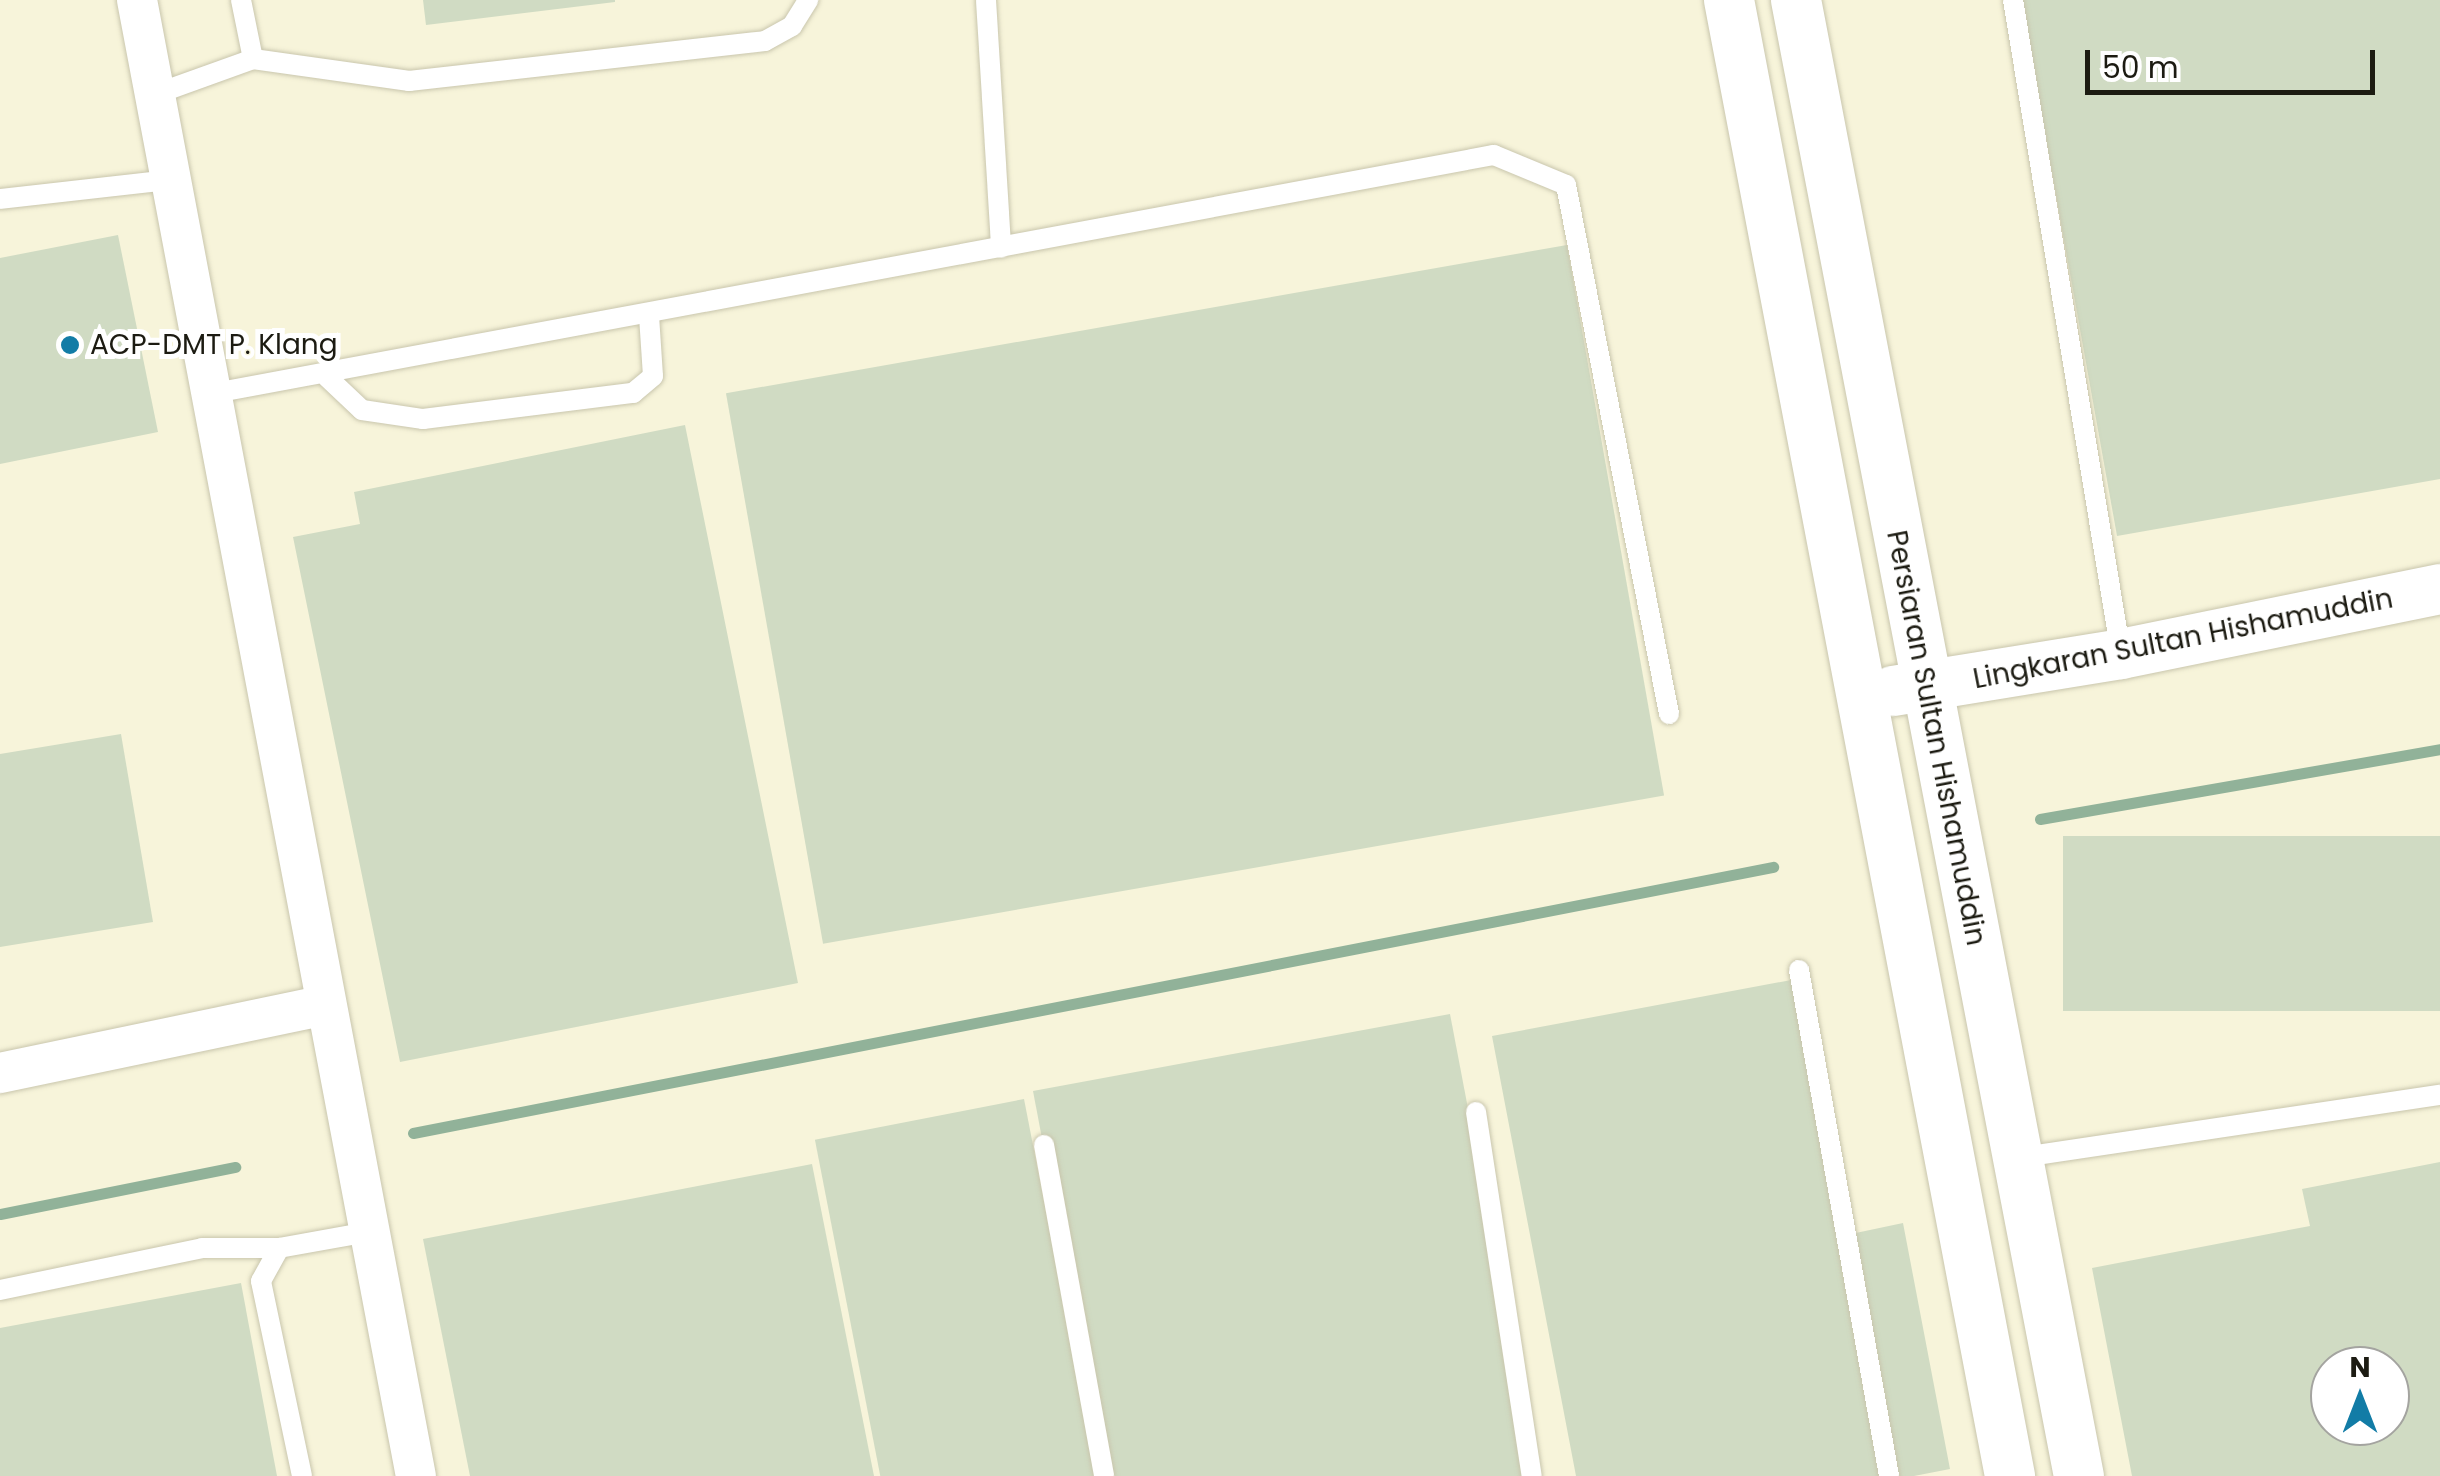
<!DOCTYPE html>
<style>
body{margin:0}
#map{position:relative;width:2440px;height:1476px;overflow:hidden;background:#f7f4da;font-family:Poppins,sans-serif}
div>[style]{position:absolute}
.stream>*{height:11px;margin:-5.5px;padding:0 5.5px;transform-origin:5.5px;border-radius:5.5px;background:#91b299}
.building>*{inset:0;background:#d0dbc3;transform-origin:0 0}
.roads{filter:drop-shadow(0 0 2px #c9c6ad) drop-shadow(0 0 2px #c9c6ad)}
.service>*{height:20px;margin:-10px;padding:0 10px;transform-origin:10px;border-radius:10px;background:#fff}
.minor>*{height:40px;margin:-20px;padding:0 20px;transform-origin:20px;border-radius:20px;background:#fff}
.tertiary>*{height:50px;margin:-25px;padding:0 25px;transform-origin:25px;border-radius:25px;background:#fff}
.dots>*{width:28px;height:28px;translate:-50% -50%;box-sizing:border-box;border:5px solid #fff;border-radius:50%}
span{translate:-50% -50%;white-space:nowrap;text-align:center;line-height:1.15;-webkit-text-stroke:10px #fff;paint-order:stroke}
.poi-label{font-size:28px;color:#1c1b12}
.left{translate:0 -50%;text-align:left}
.street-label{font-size:28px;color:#1c1b12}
.north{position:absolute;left:2310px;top:1346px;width:100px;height:100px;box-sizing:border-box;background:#fff;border:2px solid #a4a4a0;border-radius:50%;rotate:0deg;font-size:28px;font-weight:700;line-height:40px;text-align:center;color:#1c1b12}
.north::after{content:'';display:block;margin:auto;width:35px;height:45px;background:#127ca6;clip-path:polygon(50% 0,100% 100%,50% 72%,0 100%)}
.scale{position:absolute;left:2085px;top:50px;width:290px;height:45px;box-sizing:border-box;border:5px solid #1c1b12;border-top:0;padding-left:12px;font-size:30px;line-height:35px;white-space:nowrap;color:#1c1b12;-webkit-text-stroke:8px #fff;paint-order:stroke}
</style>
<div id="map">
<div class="stream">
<i style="left:2040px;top:819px;width:406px;rotate:-9.9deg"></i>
<i style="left:413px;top:1133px;width:1386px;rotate:-11.07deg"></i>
<i style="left:0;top:1214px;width:240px;rotate:-11.3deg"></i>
</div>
<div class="building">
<i style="clip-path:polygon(423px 0,615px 0,615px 2px,426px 25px)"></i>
<i style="clip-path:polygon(2021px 0,2440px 0,2440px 479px,2117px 536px)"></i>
<i style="clip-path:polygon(118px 235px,158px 432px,0 464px,0 258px)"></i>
<i style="left:1567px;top:245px;width:559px;height:854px;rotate:80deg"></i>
<i style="clip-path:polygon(685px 425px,798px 983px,400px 1062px,293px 537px,360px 524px,354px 492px)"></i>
<i style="clip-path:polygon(121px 734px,153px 922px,0 947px,0 754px)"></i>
<i style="left:2440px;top:836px;width:175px;height:377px;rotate:90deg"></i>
<i style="clip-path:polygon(1802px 978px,1851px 1234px,1903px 1223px,1950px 1469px,1914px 1476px,1576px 1476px,1492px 1036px)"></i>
<i style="clip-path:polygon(1450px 1014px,1538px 1476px,1106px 1476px,1033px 1091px)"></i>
<i style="left:1024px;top:1099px;width:384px;height:213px;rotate:79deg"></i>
<i style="clip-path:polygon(evenodd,2440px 1162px,2440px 1476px,2132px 1476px,2092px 1268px,2310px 1226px,2302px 1189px,2440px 1162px,2330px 1366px,2390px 1366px,2390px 1426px,2330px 1426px,2330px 1366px)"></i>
<i style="clip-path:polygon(812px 1164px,874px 1476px,470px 1476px,423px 1239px)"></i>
<i style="clip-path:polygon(241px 1283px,277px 1476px,0 1476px,0 1328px)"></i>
</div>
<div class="roads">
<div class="service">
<i style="left:241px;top:0;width:60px;rotate:78.5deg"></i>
<i style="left:986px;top:0;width:248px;rotate:86.5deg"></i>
<i style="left:2013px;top:0;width:663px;rotate:80.62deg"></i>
<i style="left:156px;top:94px;width:103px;rotate:-19.8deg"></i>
<i style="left:253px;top:59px;width:158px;rotate:8deg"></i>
<i style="left:409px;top:81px;width:358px;rotate:-6.4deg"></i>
<i style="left:765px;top:41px;width:31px;rotate:-29deg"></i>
<i style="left:792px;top:26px;width:31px;rotate:-58deg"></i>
<i style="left:0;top:199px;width:170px;rotate:-6.4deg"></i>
<i style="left:327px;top:377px;width:48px;rotate:43.3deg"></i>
<i style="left:362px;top:410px;width:62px;rotate:8.4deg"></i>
<i style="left:423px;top:419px;width:212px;rotate:-7.1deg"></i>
<i style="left:633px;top:393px;width:26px;rotate:-40deg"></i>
<i style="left:653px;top:376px;width:60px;rotate:-93.8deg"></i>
<i style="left:209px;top:394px;width:1307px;rotate:-10.54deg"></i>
<i style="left:1494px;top:155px;width:78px;rotate:22.6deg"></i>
<i style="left:1566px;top:185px;width:539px;rotate:78.98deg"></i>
<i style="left:1799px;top:970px;width:514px;rotate:79.91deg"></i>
<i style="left:1476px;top:1112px;width:368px;rotate:81.3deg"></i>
<i style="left:1044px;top:1145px;width:336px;rotate:79.7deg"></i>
<i style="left:2017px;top:1158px;width:428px;rotate:-8.5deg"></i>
<i style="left:0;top:1290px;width:206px;rotate:-11.7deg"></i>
<i style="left:202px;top:1248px;width:77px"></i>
<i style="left:302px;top:1476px;width:199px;rotate:-101.9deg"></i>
<i style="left:261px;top:1281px;width:38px;rotate:-61deg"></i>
<i style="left:279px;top:1248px;width:90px;rotate:-10.2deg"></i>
</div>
<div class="minor">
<i style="left:137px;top:0;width:1502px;rotate:79.3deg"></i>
<i style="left:0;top:1073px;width:333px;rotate:-11.8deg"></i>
</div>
<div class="tertiary">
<i style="left:1729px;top:0;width:1503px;rotate:79.22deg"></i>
<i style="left:1796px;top:0;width:1503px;rotate:79.15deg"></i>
<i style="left:1893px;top:691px;width:231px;rotate:-9.2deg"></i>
<i style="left:2121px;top:654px;width:326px;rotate:-11.5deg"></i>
</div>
</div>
<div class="dots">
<i style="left:70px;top:345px;background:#127ca6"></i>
</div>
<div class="poi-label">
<span class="left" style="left:90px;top:345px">ACP-DMT P. Klang</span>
</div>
<div class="street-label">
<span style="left:2183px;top:639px;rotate:-11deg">Lingkaran Sultan Hishamuddin</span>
<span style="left:1936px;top:738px;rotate:79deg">Persiaran Sultan Hishamuddin</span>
</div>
<div class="north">N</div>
<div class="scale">50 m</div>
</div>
